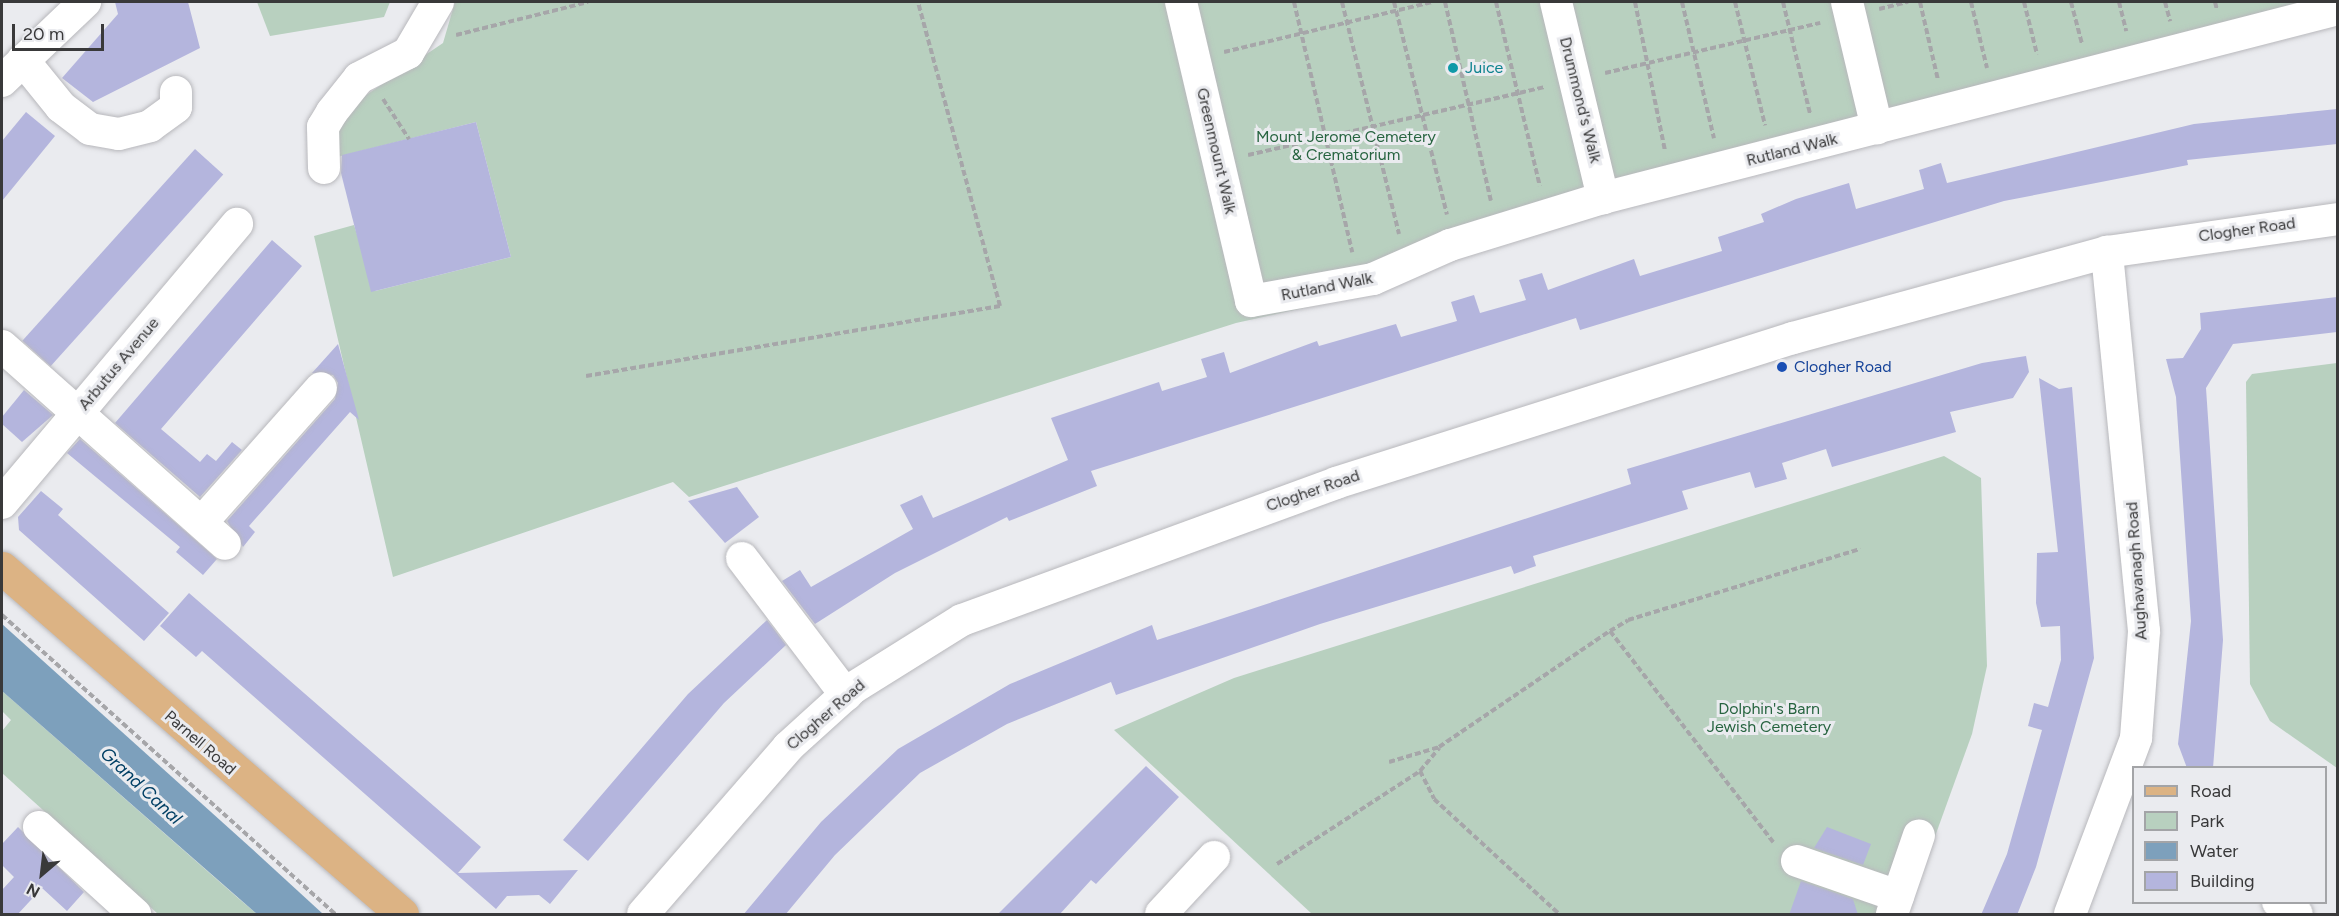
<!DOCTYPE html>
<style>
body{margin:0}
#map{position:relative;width:2339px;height:916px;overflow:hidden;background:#eaebef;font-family:Figtree,sans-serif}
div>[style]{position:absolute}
.green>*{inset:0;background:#b8d0bf}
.water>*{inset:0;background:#7da0bc}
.building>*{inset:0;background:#b4b5dd;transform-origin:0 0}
.path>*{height:4px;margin-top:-2px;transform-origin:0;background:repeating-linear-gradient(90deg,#a6a6a9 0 6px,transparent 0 9px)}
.roads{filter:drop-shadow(0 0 2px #b8b8bc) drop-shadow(0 0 2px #b8b8bc)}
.minor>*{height:32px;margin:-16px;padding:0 16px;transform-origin:16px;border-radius:16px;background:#fff}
.major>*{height:33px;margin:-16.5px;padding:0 16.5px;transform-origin:16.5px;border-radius:16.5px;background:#dcb384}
.dots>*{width:16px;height:16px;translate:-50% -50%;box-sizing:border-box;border:3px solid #eaebef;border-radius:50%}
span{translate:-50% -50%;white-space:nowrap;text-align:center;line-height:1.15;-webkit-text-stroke:6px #eaebef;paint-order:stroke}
.culture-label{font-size:16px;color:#0d838f}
.left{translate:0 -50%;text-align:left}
.street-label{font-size:16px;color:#39393a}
.park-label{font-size:16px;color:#276440}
.transit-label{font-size:16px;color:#164399}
.water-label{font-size:18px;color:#003f64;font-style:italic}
.frame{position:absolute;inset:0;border:3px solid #39393a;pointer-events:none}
.legend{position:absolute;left:2132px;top:766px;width:195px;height:138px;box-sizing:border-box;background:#eaebef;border:2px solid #a3a4a7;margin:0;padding:8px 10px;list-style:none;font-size:18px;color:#39393a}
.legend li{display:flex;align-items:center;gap:12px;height:30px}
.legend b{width:30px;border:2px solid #a3a4a7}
.north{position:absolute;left:12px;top:844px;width:60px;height:60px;-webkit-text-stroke:4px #eaebef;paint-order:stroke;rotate:208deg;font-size:16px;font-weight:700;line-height:24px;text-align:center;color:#39393a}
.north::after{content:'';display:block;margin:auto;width:21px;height:27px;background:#39393a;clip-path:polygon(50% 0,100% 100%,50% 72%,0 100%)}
.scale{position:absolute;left:12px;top:24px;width:92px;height:27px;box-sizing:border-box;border:3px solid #39393a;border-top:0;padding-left:8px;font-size:18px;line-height:21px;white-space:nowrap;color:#39393a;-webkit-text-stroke:4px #eaebef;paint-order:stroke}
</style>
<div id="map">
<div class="green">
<i style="clip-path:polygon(257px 2px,390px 2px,384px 17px,270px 36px)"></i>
<i style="clip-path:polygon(455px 2px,2337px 2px,1503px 238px,1371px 293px,1236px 323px,689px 497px,673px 482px,393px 577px,314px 236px,354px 225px,375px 291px,511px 257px,476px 122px,337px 157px,333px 141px,347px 108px,443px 43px)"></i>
<i style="clip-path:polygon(2337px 363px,2338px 363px,2337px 768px,2270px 721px,2250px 684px,2246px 382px,2252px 374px)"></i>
<i style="clip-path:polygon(1944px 456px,1981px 478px,1987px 666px,1972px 734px,1907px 914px,1312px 914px,1114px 730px,1234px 678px)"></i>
<i style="clip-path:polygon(2px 691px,238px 898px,257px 914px,158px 914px,2px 773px,2px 731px,11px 720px,2px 711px)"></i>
</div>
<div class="water">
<i style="clip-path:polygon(2px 624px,251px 848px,323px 914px,257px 914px,2px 691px)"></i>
</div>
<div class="building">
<i style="clip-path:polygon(115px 2px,188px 2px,200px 48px,93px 102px,62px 78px,118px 14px)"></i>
<i style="clip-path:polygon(2337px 109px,2337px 144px,2187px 160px,2188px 165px,2004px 201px,1580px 330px,1576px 318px,1091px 471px,1097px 486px,1009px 521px,1007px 517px,895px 573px,815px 624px,782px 581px,800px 570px,811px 587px,913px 529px,900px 505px,922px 495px,933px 518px,1068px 460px,1051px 418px,1159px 382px,1162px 391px,1207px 377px,1201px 359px,1224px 352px,1230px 373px,1317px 341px,1319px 346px,1396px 324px,1401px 337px,1457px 321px,1451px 302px,1474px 295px,1480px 313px,1526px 300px,1519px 280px,1542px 273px,1548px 290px,1634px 259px,1640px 276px,1722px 251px,1718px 237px,1764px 222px,1761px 214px,1796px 199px,1849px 183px,1856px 209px,1924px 189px,1919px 170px,1941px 163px,1947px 183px,2194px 124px)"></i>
<i style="clip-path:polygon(26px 112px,55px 136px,2px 201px,2px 141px)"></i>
<i style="clip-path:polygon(476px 122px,511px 257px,371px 292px,341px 173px,342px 155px)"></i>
<i style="left:195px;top:149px;width:38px;height:258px;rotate:42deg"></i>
<i style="clip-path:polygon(272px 240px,302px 266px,161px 429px,200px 462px,207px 454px,216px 461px,232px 442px,242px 450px,275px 413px,200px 497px,115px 423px)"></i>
<i style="clip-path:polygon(2337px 297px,2337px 332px,2233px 344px,2206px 388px,2223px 640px,2213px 768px,2187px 768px,2178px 744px,2191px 621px,2176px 397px,2166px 359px,2183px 358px,2201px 329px,2200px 313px)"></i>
<i style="clip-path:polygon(338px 344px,359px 420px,350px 412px,249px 526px,255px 532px,243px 547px,227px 521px,335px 399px,338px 383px,333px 375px,312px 373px)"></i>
<i style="clip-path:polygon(2026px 356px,2029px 372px,2013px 398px,1950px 412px,1956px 432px,1832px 467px,1826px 449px,1782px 463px,1787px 479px,1755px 488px,1750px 472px,1682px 491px,1688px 509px,1533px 556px,1536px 566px,1514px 574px,1511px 566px,1320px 624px,1116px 695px,1111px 682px,1007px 724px,920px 773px,835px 855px,785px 915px,743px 915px,821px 822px,898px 749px,1010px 684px,1152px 625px,1157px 640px,1631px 484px,1627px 469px,1982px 363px)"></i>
<i style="clip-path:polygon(2039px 378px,2059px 389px,2072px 387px,2094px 658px,2036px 867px,2017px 915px,1981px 915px,2007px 854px,2042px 730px,2028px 726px,2034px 703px,2048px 707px,2061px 660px,2060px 626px,2041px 627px,2036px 603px,2037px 553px,2058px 552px)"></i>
<i style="clip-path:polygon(24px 390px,53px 415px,22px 442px,2px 424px,2px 417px)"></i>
<i style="clip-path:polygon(80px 439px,217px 559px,203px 575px,176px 552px,180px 547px,67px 453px)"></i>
<i style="clip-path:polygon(737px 487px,759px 517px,725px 543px,688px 501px)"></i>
<i style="clip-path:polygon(41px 491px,63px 509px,58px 515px,169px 613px,144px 641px,19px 530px,18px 517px)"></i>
<i style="clip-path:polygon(189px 593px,481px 847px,458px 873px,578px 870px,550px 904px,539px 895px,507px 896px,496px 909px,202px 651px,196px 657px,160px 626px)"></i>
<i style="clip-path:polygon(767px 620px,786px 645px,724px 703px,588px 861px,563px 840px,688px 694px)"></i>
<i style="clip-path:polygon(1146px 766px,1179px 797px,1096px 884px,1091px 880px,1059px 915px,997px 915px)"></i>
<i style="clip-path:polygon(18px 827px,84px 892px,67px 911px,42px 888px,17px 915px,2px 915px,2px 890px,14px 877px,2px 865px,2px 844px)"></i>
<i style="clip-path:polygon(1827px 827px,1871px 844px,1863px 865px,1814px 848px)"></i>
<i style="clip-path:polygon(1801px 881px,1853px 899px,1858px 915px,1789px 915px)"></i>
</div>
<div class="path">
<i style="left:1294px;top:2px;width:257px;rotate:76.9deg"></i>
<i style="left:1342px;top:2px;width:239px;rotate:76.2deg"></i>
<i style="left:1394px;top:2px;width:219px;rotate:76deg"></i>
<i style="left:1445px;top:2px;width:204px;rotate:77deg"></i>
<i style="left:1496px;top:2px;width:189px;rotate:76.6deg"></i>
<i style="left:1635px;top:2px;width:152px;rotate:78.6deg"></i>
<i style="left:1682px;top:2px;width:140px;rotate:76.8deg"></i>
<i style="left:1735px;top:2px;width:127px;rotate:76.3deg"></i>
<i style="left:1783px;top:2px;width:115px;rotate:76.4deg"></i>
<i style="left:1920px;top:2px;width:80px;rotate:77deg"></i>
<i style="left:1971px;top:2px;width:68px;rotate:76.4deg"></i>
<i style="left:2024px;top:2px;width:54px;rotate:76deg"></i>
<i style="left:2071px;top:2px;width:43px;rotate:75.3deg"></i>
<i style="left:2119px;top:2px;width:30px;rotate:76deg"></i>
<i style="left:2165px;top:2px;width:20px;rotate:75deg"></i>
<i style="left:2215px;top:2px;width:8px;rotate:76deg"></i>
<i style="left:1879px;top:9px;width:30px;rotate:-14deg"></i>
<i style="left:456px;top:35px;width:136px;rotate:-14deg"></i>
<i style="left:1224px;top:52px;width:215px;rotate:-13.5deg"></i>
<i style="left:1605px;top:73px;width:221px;rotate:-13.1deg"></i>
<i style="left:383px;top:99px;width:48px;rotate:57deg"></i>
<i style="left:1248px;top:155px;width:305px;rotate:-12.9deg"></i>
<i style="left:586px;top:376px;width:420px;rotate:-9.6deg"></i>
<i style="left:1000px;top:306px;width:315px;rotate:-105.1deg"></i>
<i style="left:2px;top:615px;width:448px;rotate:41.9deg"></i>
<i style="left:1610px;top:631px;width:21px;rotate:-31deg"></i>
<i style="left:1628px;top:620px;width:243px;rotate:-17deg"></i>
<i style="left:1389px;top:762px;width:52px;rotate:-16.7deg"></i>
<i style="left:1439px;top:747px;width:207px;rotate:-34.2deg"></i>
<i style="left:1610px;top:631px;width:267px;rotate:52.3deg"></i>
<i style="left:1420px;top:771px;width:31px;rotate:63deg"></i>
<i style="left:1434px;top:799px;width:170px;rotate:42.6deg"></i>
<i style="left:1277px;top:864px;width:171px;rotate:-33deg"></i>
<i style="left:1420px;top:771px;width:30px;rotate:-50deg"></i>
</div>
<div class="roads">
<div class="minor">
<i style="left:1181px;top:2px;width:307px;rotate:76.8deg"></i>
<i style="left:1251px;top:301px;width:124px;rotate:-10.2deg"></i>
<i style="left:1373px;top:279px;width:84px;rotate:-23.8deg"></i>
<i style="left:1450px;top:245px;width:160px;rotate:-17.1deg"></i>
<i style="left:1603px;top:198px;width:759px;rotate:-14.42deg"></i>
<i style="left:1556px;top:2px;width:202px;rotate:76.5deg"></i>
<i style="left:1847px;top:2px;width:130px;rotate:76.6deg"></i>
<i style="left:23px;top:60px;width:60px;rotate:51deg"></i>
<i style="left:61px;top:107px;width:36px;rotate:37deg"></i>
<i style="left:90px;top:129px;width:29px;rotate:10deg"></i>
<i style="left:119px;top:134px;width:32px;rotate:-14deg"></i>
<i style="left:150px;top:126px;width:32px;rotate:-36deg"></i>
<i style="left:176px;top:107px;width:15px;rotate:-90deg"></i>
<i style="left:2px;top:81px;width:115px;rotate:-43.6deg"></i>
<i style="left:324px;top:168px;width:41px;rotate:-91.4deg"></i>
<i style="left:323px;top:127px;width:17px;rotate:-59deg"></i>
<i style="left:332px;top:112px;width:43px;rotate:-51.5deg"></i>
<i style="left:359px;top:78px;width:55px;rotate:-27deg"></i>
<i style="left:408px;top:53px;width:59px;rotate:-59.5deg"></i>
<i style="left:2px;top:346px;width:298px;rotate:41.6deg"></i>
<i style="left:2px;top:503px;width:365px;rotate:-49.9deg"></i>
<i style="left:202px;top:522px;width:179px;rotate:-48.4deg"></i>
<i style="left:742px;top:558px;width:172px;rotate:52.8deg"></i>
<i style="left:39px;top:827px;width:130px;rotate:42.2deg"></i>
<i style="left:1797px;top:861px;width:107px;rotate:19.1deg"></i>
<i style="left:2278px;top:902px;width:22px;rotate:32deg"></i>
<i style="left:643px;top:914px;width:221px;rotate:-49deg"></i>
<i style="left:788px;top:747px;width:88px;rotate:-42.2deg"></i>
<i style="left:853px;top:688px;width:128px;rotate:-32deg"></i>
<i style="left:962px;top:620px;width:398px;rotate:-20.1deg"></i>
<i style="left:1336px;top:483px;width:479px;rotate:-17.6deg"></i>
<i style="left:1793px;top:338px;width:326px;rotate:-15.3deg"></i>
<i style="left:2107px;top:252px;width:233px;rotate:-8.1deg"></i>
<i style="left:1161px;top:914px;width:78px;rotate:-47.1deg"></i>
<i style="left:1892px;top:914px;width:83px;rotate:-71.1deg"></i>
<i style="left:2070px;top:914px;width:188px;rotate:-69.4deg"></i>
<i style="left:2136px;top:738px;width:107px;rotate:-85.7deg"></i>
<i style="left:2144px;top:631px;width:381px;rotate:-95.6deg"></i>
</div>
<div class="major">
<i style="left:2px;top:568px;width:529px;rotate:40.86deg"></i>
</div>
</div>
<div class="dots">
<i style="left:1453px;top:68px;background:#0f9aa8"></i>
<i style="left:1782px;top:367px;background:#1a4fb4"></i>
</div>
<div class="culture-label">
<span class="left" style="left:1465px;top:68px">Juice</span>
</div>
<div class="street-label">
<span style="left:1580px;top:100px;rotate:76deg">Drummond's Walk</span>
<span style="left:1792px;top:150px;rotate:-14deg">Rutland Walk</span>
<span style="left:1216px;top:151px;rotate:77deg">Greenmount Walk</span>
<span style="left:2247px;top:230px;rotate:-8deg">Clogher Road</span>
<span style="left:1327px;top:287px;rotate:-11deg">Rutland Walk</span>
<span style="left:119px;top:364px;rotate:-50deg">Arbutus Avenue</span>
<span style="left:1313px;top:491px;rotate:-19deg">Clogher Road</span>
<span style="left:2137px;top:571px;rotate:-94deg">Aughavanagh Road</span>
<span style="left:826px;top:715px;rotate:-41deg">Clogher Road</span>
<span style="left:200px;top:743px;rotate:41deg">Parnell Road</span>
</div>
<div class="park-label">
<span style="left:1346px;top:146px">Mount Jerome Cemetery<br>&amp; Crematorium</span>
<span style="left:1769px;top:718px">Dolphin's Barn<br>Jewish Cemetery</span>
</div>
<div class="transit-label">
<span class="left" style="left:1794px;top:367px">Clogher Road</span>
</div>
<div class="water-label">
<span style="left:141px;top:786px;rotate:43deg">Grand Canal</span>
</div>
<div class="frame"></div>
<ul class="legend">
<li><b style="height:8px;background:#dcb384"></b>Road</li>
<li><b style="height:16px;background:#b8d0bf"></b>Park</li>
<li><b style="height:16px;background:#7da0bc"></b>Water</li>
<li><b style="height:16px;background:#b4b5dd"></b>Building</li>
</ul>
<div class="north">N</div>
<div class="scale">20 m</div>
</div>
